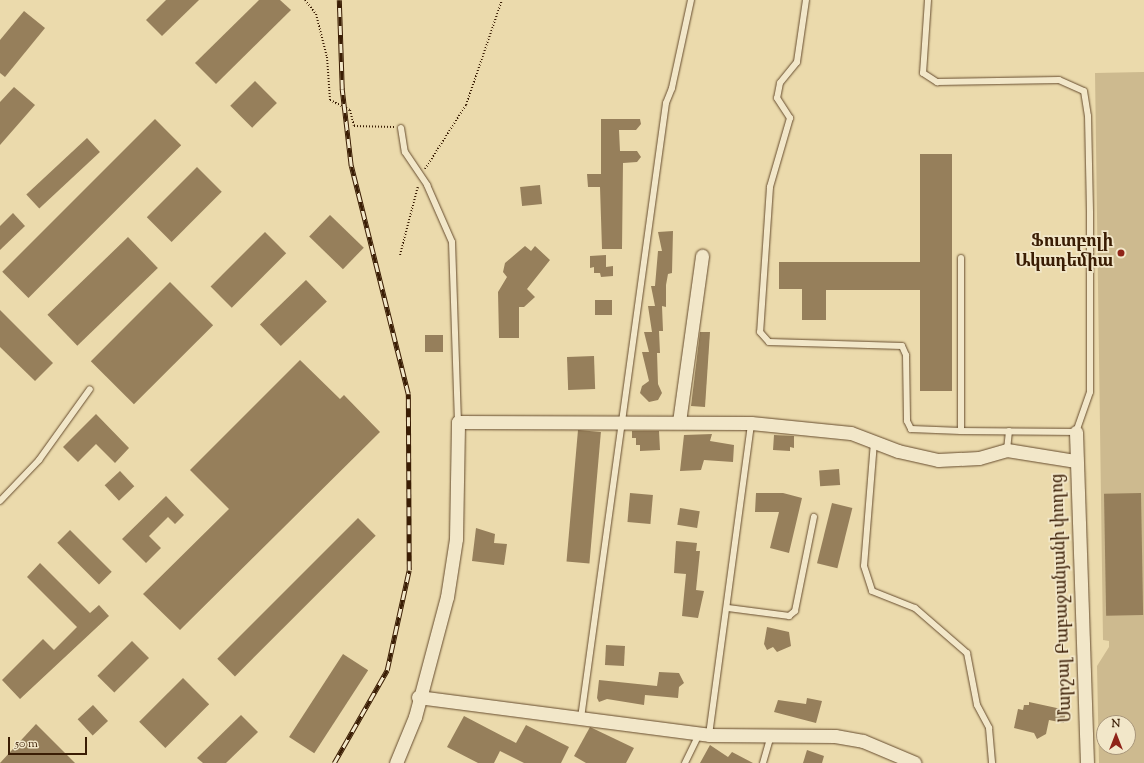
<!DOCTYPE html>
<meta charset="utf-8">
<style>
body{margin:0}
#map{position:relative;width:1144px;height:763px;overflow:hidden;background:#ebdaac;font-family:"Sorts Mill Goudy","Noto Serif Armenian",serif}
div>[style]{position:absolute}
.green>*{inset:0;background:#cdba8f}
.building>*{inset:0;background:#967f5b;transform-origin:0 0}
.path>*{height:2px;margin-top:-1px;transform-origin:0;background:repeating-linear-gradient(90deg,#3a1d04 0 1px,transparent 0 3px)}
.roads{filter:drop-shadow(0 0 1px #664c2e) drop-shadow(0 0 1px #664c2e)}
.lane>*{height:6px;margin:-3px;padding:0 3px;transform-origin:3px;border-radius:3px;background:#f2e7c9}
.street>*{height:13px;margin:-6.5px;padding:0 6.5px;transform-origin:6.5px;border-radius:6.5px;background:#f2e7c9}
.rail>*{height:4.5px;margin-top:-2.25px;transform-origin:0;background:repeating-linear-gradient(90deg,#f2e7c9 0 9px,#3a1d04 0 18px);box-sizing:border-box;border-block:1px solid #3a1d04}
.dots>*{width:11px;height:11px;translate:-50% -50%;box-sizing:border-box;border:2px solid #f2e7c9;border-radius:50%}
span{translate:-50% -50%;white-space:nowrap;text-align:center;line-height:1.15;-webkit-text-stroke:3.5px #f2e7c9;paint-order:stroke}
.poi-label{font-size:17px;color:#3a1d04;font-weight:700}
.right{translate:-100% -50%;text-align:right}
.street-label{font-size:17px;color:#3a1d04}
.north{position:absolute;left:1096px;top:715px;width:40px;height:40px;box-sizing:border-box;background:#f2e7c9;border:1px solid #a8967a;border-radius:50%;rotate:0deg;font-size:11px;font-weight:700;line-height:16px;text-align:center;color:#3a1d04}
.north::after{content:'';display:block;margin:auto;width:14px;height:18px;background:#8f2418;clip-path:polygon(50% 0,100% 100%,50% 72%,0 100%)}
.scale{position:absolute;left:8px;top:737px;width:79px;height:18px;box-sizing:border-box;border:2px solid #3a1d04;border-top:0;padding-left:5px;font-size:12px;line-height:14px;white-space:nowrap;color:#3a1d04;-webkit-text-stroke:3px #f2e7c9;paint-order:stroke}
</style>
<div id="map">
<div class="green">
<i style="clip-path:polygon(evenodd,1144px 72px,1144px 763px,1099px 763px,1097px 666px,1109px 647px,1109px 641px,1103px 640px,1095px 73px,1144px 72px,1104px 723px,1128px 723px,1128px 747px,1104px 747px,1104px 723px)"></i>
</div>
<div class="building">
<i style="clip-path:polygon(166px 0,199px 0,162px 36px,146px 20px)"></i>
<i style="clip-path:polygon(259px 0,280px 0,291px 10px,216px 84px,195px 63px)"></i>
<i style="clip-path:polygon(24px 11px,45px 28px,5px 77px,0 73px,0 40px)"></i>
<i style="left:255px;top:81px;width:31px;height:35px;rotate:45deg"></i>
<i style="clip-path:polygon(14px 87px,35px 105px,0 145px,0 102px)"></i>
<i style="left:155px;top:119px;width:37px;height:216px;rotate:45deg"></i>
<i style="clip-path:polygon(601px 119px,640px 119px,641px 124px,636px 130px,619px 130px,620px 151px,637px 151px,641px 157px,637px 162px,623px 163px,622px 249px,602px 249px,600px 187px,588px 187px,587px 174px,601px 174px)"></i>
<i style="left:87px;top:138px;width:19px;height:83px;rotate:47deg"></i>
<i style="clip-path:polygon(920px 154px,952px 154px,952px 391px,920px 391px,920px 290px,826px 290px,826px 320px,802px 320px,802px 289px,779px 289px,779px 262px,920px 262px)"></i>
<i style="left:197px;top:167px;width:35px;height:71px;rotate:45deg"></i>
<i style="left:540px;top:185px;width:19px;height:20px;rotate:84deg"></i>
<i style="clip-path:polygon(13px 213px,25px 226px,0 250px,0 226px)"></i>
<i style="left:330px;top:215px;width:47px;height:30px;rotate:44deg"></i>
<i style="clip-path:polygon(673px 231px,672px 273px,668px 274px,666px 285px,666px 307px,662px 306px,663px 331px,659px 331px,660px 353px,657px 353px,658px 384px,662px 393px,658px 400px,649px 402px,640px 393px,642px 386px,649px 381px,642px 352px,649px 352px,644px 332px,652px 332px,648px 306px,655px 306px,651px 286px,655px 286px,658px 251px,662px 251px,658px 232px)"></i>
<i style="left:265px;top:232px;width:30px;height:77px;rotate:45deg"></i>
<i style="left:128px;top:237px;width:43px;height:112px;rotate:46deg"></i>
<i style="clip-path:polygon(525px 246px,531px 251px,535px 246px,550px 260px,527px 289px,535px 297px,524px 307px,519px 307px,519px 338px,499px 338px,498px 292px,507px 277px,503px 272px,505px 263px)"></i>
<i style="clip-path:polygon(606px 255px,606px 267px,613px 266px,613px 276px,601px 277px,600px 273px,594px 273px,594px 267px,590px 268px,590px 256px)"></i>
<i style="left:306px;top:280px;width:30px;height:64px;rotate:46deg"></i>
<i style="left:170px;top:282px;width:61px;height:112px;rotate:45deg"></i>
<i style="left:595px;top:300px;width:17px;height:15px"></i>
<i style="clip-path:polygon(0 310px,53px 363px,35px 381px,0 347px)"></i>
<i style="clip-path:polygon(700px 332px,710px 332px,705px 407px,691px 406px)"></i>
<i style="left:443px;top:335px;width:17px;height:18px;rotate:90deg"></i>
<i style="left:594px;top:356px;width:33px;height:27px;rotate:88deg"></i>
<i style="clip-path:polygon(300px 360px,340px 399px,344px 395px,380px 432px,180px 630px,143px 594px,229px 509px,190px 470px)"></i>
<i style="clip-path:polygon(96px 414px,129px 448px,115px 463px,96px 444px,78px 462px,63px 447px)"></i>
<i style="left:578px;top:430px;width:23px;height:132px;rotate:5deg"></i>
<i style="clip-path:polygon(632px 431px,659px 431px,660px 450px,640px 451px,640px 445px,636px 445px,636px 438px,632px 438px)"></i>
<i style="clip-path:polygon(712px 434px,710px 441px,734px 445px,733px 462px,704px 460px,701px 470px,680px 471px,684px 435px)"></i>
<i style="clip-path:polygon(774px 435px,794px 436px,794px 448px,790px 447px,790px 451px,773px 450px)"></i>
<i style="left:839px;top:469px;width:16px;height:20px;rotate:86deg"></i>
<i style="left:120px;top:471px;width:21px;height:21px;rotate:47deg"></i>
<i style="left:630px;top:493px;width:23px;height:29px;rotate:5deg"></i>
<i style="clip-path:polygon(756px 493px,783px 493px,802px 498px,789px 553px,770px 548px,779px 512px,755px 512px)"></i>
<i style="left:1141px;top:493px;width:122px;height:37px;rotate:89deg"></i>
<i style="clip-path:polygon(166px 496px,184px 515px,175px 524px,168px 517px,149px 536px,161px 548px,146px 563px,122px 539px)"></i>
<i style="left:832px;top:503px;width:21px;height:62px;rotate:14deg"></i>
<i style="left:680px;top:508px;width:20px;height:17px;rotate:9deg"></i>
<i style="left:358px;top:518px;width:25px;height:199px;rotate:45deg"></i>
<i style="clip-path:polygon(476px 528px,495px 534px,494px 543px,507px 544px,504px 565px,472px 561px)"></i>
<i style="left:70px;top:530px;width:59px;height:18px;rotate:45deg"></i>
<i style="clip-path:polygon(676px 541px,697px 543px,696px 551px,700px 551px,696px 590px,704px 591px,698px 618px,682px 616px,686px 574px,674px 573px)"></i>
<i style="clip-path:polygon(40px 563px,90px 613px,99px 605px,109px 616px,20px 699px,2px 680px,43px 639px,54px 650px,77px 627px,27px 577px)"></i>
<i style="clip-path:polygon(767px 627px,789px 632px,791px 646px,777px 652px,773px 647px,767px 650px,764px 644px)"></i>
<i style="left:132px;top:641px;width:24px;height:49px;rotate:45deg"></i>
<i style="left:606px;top:645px;width:19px;height:20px;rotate:3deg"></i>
<i style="left:343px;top:654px;width:30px;height:99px;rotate:33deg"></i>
<i style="clip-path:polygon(659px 672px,679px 673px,684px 683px,679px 687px,678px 698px,645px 695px,644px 705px,607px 699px,599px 702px,597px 698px,599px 680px,657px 686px)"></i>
<i style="left:183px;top:678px;width:37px;height:62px;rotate:45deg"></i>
<i style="clip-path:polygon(807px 698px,822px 701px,816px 723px,774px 712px,778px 700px,806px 704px)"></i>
<i style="clip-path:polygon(1029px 702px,1066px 710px,1064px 723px,1049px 720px,1046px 734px,1037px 739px,1034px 733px,1014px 728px,1018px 709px,1023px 710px,1024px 705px,1029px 705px)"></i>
<i style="left:93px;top:705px;width:22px;height:21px;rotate:47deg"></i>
<i style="clip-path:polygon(241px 715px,258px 732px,226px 763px,203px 763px,197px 758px)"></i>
<i style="clip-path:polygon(464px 716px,516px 743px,526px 725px,569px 747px,561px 763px,524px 763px,500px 751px,494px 763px,478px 763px,447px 747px)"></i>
<i style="clip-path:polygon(36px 724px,75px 763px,0 763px)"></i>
<i style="clip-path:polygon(590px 727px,634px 748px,626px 763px,586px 763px,574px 756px)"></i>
<i style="clip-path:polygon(710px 745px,728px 757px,732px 752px,753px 763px,700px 763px)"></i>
<i style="clip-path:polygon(807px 750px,824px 756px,822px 763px,803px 763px)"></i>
</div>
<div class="path">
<i style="left:305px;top:0;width:18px;rotate:52deg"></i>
<i style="left:316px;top:14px;width:44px;rotate:75.7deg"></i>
<i style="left:327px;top:57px;width:43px;rotate:86deg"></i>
<i style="left:330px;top:100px;width:22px;rotate:27deg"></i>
<i style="left:350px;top:110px;width:16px;rotate:76deg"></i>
<i style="left:354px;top:126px;width:40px;rotate:1.4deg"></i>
<i style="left:425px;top:169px;width:76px;rotate:-57.4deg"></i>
<i style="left:466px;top:105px;width:111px;rotate:-71.1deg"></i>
<i style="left:400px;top:255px;width:71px;rotate:-75.4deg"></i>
</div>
<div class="roads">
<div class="lane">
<i style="left:806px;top:0;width:63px;rotate:98.3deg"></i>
<i style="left:797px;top:62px;width:27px;rotate:129deg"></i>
<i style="left:780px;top:83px;width:15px;rotate:101deg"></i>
<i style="left:777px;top:98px;width:24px;rotate:57deg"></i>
<i style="left:790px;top:118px;width:72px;rotate:106.2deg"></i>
<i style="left:770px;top:187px;width:145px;rotate:93.9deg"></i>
<i style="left:760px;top:332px;width:13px;rotate:48deg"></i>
<i style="left:769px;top:342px;width:133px;rotate:1.7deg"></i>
<i style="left:902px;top:346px;width:10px;rotate:66deg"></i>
<i style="left:906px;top:355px;width:66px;rotate:89.1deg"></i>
<i style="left:907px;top:421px;width:9px;rotate:63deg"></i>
<i style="left:911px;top:429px;width:50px;rotate:2.3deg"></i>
<i style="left:928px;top:0;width:73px;rotate:93.9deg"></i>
<i style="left:923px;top:73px;width:17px;rotate:33deg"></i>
<i style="left:937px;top:82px;width:122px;rotate:-0.9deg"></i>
<i style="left:1059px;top:80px;width:27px;rotate:24deg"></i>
<i style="left:1084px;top:91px;width:25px;rotate:81deg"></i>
<i style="left:1088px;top:116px;width:97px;rotate:88.8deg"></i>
<i style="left:1090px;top:213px;width:179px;rotate:90deg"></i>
<i style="left:1090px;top:392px;width:42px;rotate:109.3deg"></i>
<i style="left:1076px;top:432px;width:115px;rotate:-179.5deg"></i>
<i style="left:961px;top:431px;width:173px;rotate:-90deg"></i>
<i style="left:401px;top:128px;width:24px;rotate:81deg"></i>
<i style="left:405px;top:152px;width:40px;rotate:56deg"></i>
<i style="left:427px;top:185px;width:62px;rotate:66.3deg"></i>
<i style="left:452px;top:242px;width:180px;rotate:88.1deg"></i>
<i style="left:874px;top:442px;width:124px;rotate:94.6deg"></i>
<i style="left:864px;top:566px;width:26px;rotate:72deg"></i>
<i style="left:872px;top:591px;width:46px;rotate:21.6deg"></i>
<i style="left:915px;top:608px;width:69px;rotate:40.9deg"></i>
<i style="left:967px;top:653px;width:53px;rotate:79.1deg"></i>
<i style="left:977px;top:705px;width:26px;rotate:62deg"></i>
<i style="left:989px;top:728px;width:35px;rotate:85deg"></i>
<i style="left:1007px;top:450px;width:19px;rotate:-84deg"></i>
<i style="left:0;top:501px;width:57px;rotate:-46.4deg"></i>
<i style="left:39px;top:460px;width:87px;rotate:-54.3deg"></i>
<i style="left:728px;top:608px;width:62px;rotate:7.5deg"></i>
<i style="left:789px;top:616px;width:8px;rotate:-40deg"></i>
<i style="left:795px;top:611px;width:96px;rotate:-78.6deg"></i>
<i style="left:581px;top:718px;width:621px;rotate:-82.13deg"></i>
<i style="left:666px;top:103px;width:16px;rotate:-68deg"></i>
<i style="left:672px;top:88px;width:90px;rotate:-77.8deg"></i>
<i style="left:709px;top:735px;width:315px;rotate:-82.3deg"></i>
<i style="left:685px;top:763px;width:32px;rotate:-64deg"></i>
<i style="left:763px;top:763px;width:29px;rotate:-74deg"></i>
</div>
<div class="street">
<i style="left:679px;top:422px;width:168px;rotate:-82.1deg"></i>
<i style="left:1076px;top:432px;width:331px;rotate:88.1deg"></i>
<i style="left:418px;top:697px;width:293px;rotate:7.4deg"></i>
<i style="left:709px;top:735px;width:126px;rotate:0.5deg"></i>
<i style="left:835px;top:736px;width:28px;rotate:10deg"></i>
<i style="left:863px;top:741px;width:56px;rotate:22.9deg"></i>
<i style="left:396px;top:763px;width:50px;rotate:-67.6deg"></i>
<i style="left:415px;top:717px;width:124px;rotate:-75.1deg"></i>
<i style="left:447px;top:597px;width:59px;rotate:-81.2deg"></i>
<i style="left:456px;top:539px;width:117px;rotate:-89deg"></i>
<i style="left:458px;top:422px;width:293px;rotate:0.2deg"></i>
<i style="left:751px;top:423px;width:100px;rotate:5.7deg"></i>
<i style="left:851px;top:433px;width:50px;rotate:21deg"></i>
<i style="left:898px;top:451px;width:41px;rotate:12.7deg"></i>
<i style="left:938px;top:460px;width:41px;rotate:-2.8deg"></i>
<i style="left:979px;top:458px;width:29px;rotate:-16deg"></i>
<i style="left:1007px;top:450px;width:70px;rotate:9.1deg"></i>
</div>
</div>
<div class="rail">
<i style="left:334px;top:763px;width:107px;rotate:-60.3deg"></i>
<i style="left:387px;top:670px;width:102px;rotate:-77.6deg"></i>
<i style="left:409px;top:570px;width:176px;rotate:-90.3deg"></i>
<i style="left:408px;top:394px;width:235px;rotate:-104deg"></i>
<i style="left:351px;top:166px;width:78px;rotate:-96.7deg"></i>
<i style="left:342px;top:89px;width:89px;rotate:-91.9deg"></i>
</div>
<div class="dots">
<i style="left:1121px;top:253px;background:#8f2418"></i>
</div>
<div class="poi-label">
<span class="right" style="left:1113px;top:253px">Ֆուտբոլի<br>Ակադեմիա</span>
</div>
<div class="street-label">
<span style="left:1063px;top:598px;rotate:-92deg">Մարշալ Բաբաջանյանի փողոց</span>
</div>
<div class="north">N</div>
<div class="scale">50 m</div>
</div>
